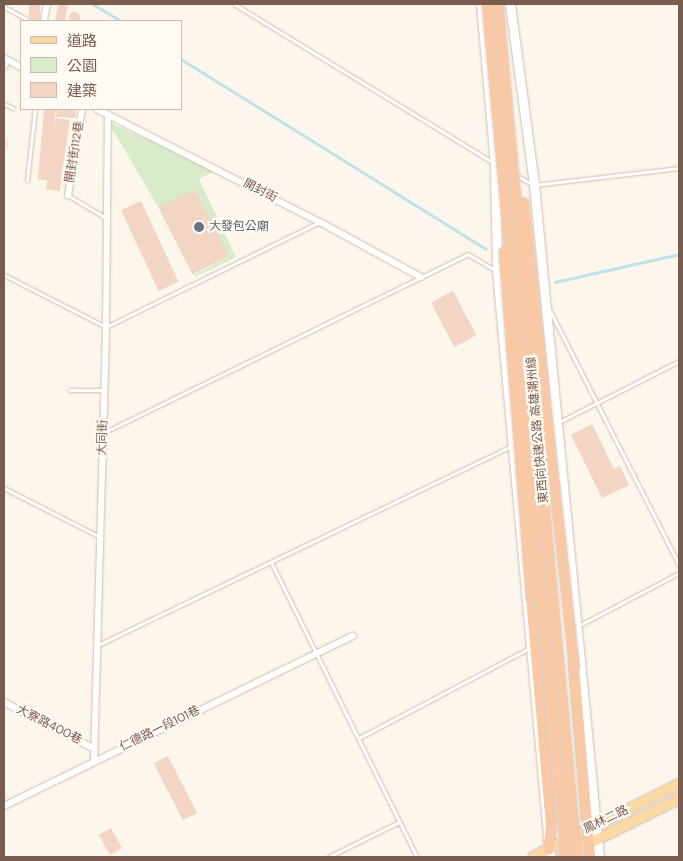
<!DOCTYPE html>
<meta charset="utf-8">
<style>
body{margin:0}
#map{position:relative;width:683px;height:861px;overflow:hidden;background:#fdf6ec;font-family:"DM Sans","Noto Sans TC",sans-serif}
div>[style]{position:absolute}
.green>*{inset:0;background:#d8ecc9}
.stream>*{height:2.5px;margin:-1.25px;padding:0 1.25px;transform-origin:1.25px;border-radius:1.25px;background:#bfe3e8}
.building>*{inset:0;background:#f3d5c3;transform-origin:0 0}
.round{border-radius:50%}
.roads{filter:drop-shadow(0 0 1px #d1beb0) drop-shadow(0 0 1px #d1beb0)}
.service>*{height:3px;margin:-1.5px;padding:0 1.5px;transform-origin:1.5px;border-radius:1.5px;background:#fff}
.minor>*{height:5.5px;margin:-2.75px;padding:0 2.75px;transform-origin:2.75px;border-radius:2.75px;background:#fff}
.secondary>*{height:9px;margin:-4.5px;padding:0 4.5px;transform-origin:4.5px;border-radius:4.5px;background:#fff}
.primary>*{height:10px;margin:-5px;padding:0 5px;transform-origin:5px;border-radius:5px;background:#fbd9a5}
.trunk>*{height:10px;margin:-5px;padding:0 5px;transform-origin:5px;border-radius:5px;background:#f9c8a4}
.bridges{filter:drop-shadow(0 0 1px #dad1cd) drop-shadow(0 0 1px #dad1cd)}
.trunk-bridge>*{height:10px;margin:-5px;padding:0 5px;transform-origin:5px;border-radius:5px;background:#f9c8a4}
.dots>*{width:14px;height:14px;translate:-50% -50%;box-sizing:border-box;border:2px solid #fffaf3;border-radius:50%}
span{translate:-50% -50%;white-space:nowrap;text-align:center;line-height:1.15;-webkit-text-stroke:4.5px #fffaf3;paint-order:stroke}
.street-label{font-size:12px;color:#7a5c4d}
.worship-label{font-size:12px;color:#5b616d}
.left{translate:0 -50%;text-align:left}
.frame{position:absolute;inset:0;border:5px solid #7a5c4d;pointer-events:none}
.legend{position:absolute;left:20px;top:20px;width:162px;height:90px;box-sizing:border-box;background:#fffaf3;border:1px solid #cabbb1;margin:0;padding:6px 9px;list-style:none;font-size:15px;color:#7a5c4d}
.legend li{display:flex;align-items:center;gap:10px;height:25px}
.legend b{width:25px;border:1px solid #cabbb1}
</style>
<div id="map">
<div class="green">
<i style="clip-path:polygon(108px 122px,217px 170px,199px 179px,236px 257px,195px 277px,194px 275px,229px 256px,195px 190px,159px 208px)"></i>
</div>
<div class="stream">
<i style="left:93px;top:4px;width:33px;rotate:31deg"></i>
<i style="left:181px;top:59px;width:359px;rotate:31.9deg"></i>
<i style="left:555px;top:282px;width:127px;rotate:-12.7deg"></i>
</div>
<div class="building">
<i style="left:29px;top:4px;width:11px;height:17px"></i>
<i style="clip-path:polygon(58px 4px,68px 5px,65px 21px,55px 21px)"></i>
<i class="round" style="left:68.5px;top:11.5px;width:11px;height:11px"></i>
<i style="left:44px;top:109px;width:12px;height:71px;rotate:5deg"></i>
<i style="clip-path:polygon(57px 109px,76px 109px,75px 118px,56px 117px)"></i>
<i style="left:56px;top:118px;width:14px;height:72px;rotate:8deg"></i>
<i style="left:195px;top:189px;width:75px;height:41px;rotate:63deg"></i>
<i style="left:141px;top:201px;width:89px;height:22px;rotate:65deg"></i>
<i style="left:453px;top:291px;width:50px;height:25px;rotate:62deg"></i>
<i style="clip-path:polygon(592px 424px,614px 469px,620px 466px,629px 485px,602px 498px,571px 435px)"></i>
<i style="left:168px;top:756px;width:64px;height:16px;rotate:63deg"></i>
<i style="left:111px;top:828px;width:23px;height:14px;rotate:61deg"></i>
</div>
<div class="roads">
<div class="service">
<i style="left:234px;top:4px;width:304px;rotate:31.5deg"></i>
<i style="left:4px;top:7px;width:24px;rotate:28deg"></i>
<i style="left:4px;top:68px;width:8px;rotate:-60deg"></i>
<i style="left:4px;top:104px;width:10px;rotate:24deg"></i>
<i style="left:4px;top:143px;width:1px;rotate:45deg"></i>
<i style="left:517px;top:176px;width:19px;rotate:28deg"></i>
<i style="left:534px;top:185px;width:146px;rotate:-6.7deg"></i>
<i style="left:27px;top:180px;width:71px;rotate:-83.6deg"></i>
<i style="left:69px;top:196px;width:43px;rotate:30.7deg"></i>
<i style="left:4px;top:275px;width:114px;rotate:27deg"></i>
<i style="left:106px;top:327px;width:237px;rotate:-26.2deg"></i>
<i style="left:547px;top:305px;width:292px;rotate:63.1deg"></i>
<i style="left:70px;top:390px;width:34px"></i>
<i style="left:559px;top:422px;width:135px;rotate:-26.9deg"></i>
<i style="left:103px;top:433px;width:407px;rotate:-26.1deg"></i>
<i style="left:468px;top:254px;width:31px;rotate:31deg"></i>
<i style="left:4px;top:488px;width:108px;rotate:27deg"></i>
<i style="left:271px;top:562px;width:329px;rotate:63.7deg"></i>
<i style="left:578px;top:626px;width:114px;rotate:-27.7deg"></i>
<i style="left:98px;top:645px;width:458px;rotate:-25.7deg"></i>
<i style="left:359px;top:738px;width:193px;rotate:-27.8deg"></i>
<i style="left:328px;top:857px;width:79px;rotate:-26.2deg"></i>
</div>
<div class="minor">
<i style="left:44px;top:21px;width:17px;rotate:-80deg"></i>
<i style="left:4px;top:58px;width:19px;rotate:28deg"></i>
<i style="left:97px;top:109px;width:250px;rotate:26.9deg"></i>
<i style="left:320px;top:222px;width:115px;rotate:28.6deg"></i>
<i style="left:68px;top:196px;width:88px;rotate:-80.9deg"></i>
<i style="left:4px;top:702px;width:102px;rotate:27.3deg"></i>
<i style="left:94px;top:761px;width:434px;rotate:-88.4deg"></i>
<i style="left:106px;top:327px;width:212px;rotate:-89.5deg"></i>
<i style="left:4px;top:806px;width:388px;rotate:-26deg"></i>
</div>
<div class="secondary">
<i style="left:481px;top:4px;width:161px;rotate:85deg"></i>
<i style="left:495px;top:164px;width:107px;rotate:88.9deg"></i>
<i style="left:497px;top:271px;width:588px;rotate:84.83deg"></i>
<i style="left:510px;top:4px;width:183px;rotate:82.4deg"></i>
<i style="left:534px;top:185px;width:675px;rotate:84.48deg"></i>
</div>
<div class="primary">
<i style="left:533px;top:857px;width:163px;rotate:-26.6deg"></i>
<i style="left:562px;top:857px;width:131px;rotate:-26.4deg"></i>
</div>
<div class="trunk">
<i style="left:531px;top:597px;width:228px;rotate:85deg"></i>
<i style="left:551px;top:824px;width:25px;rotate:95deg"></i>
<i style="left:574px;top:667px;width:191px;rotate:85.2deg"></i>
</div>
</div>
<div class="bridges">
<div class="trunk-bridge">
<i style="left:487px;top:4px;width:857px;rotate:84.71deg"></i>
<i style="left:498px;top:4px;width:857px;rotate:84.71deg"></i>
<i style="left:524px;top:203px;width:467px;rotate:83.8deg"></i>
<i style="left:504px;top:252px;width:346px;rotate:85.5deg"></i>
</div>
</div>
<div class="dots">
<i style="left:199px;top:227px;background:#6b7280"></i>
</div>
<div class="street-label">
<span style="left:75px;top:152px;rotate:-81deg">開封街112巷</span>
<span style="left:260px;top:191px;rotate:27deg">開封街</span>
<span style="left:538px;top:430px;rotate:-95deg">東西向快速公路 高雄潮州線</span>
<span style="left:103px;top:438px;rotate:-88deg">大同街</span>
<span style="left:49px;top:725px;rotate:27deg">大寮路400巷</span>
<span style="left:160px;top:729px;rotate:-26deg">仁德路一段101巷</span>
<span style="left:606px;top:820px;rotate:-26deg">鳳林二路</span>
</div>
<div class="worship-label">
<span class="left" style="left:209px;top:227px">大發包公廟</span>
</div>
<div class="frame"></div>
<ul class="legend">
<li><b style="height:6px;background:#fbd9a5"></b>道路</li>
<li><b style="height:14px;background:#d8ecc9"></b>公園</li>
<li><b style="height:14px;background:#f3d5c3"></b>建築</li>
</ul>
</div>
